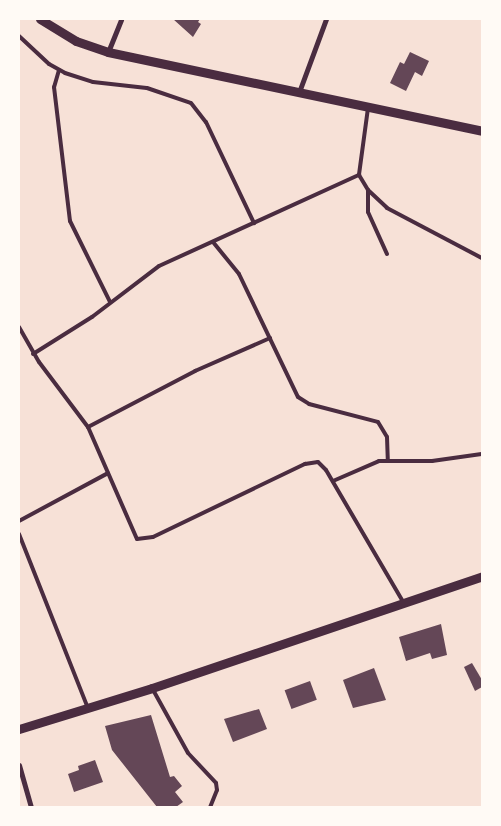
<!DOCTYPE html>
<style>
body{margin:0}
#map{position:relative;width:501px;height:826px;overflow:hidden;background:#f7e1d7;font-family:"DM Sans",sans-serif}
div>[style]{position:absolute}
.building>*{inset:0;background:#644757;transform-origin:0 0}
.service>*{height:4px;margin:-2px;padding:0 2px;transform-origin:2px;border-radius:2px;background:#4a2c40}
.minor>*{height:5px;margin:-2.5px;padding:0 2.5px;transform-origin:2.5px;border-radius:2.5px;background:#4a2c40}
.tertiary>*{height:9px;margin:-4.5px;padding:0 4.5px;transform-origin:4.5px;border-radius:4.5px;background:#4a2c40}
span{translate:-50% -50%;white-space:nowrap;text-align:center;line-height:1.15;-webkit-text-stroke:4px #fffaf5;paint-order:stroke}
.frame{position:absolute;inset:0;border:20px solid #fffaf5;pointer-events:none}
</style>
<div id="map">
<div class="building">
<i style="clip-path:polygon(173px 19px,200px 19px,198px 22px,201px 24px,193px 37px)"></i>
<i style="clip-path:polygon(410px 52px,429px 61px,422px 76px,415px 72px,406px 91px,390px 83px,400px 62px,404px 64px)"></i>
<i style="clip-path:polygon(441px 624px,447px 655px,432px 659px,430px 653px,406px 661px,399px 637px)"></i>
<i style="clip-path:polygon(472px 663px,482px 680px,482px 687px,475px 691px,464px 667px)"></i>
<i style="clip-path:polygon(374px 668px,386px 700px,353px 708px,343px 680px)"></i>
<i style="left:310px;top:681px;width:20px;height:27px;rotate:70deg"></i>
<i style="clip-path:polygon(259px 709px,267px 729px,233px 742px,224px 719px)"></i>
<i style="clip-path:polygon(151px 715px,170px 777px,174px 776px,182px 786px,175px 792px,183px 802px,176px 807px,157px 807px,112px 750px,105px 726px)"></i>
<i style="clip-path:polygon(95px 760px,103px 782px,74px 792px,68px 774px,79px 770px,78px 766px)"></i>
</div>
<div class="service">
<i style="left:19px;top:36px;width:41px;rotate:43deg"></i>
<i style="left:49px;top:64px;width:18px;rotate:29deg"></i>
<i style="left:65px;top:73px;width:29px;rotate:18deg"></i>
<i style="left:93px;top:82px;width:54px;rotate:6.3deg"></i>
<i style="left:147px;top:88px;width:46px;rotate:18.8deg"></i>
<i style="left:191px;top:103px;width:24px;rotate:52deg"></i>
<i style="left:206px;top:122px;width:112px;rotate:64.6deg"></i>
<i style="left:59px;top:70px;width:18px;rotate:106deg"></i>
<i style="left:54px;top:87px;width:135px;rotate:83.2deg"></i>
<i style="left:70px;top:221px;width:90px;rotate:63.7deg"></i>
<i style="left:368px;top:108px;width:68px;rotate:97.7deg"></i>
<i style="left:359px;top:175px;width:17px;rotate:59deg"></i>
<i style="left:368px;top:190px;width:26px;rotate:43deg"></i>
<i style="left:387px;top:208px;width:107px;rotate:27.8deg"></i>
<i style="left:368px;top:190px;width:22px;rotate:90deg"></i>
<i style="left:368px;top:212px;width:46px;rotate:65.7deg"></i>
<i style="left:213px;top:242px;width:41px;rotate:50.9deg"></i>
<i style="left:239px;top:274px;width:136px;rotate:64.4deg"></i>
<i style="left:298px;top:397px;width:13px;rotate:32deg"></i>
<i style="left:309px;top:404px;width:71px;rotate:14.6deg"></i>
<i style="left:378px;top:422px;width:17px;rotate:59deg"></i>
<i style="left:387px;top:437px;width:24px;rotate:88deg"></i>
<i style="left:19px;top:327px;width:40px;rotate:60.3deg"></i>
<i style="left:39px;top:362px;width:81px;rotate:53deg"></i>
<i style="left:88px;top:427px;width:122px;rotate:66.4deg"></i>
<i style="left:137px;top:539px;width:16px;rotate:-7deg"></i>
<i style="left:153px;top:537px;width:169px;rotate:-25.7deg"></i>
<i style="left:305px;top:464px;width:13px;rotate:-9deg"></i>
<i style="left:318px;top:462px;width:11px;rotate:45deg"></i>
<i style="left:326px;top:470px;width:153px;rotate:59.7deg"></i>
<i style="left:33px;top:354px;width:70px;rotate:-32.1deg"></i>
<i style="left:92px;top:317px;width:84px;rotate:-37.3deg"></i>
<i style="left:159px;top:266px;width:220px;rotate:-24.5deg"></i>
<i style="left:88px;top:427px;width:121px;rotate:-27.6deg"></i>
<i style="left:195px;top:371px;width:82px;rotate:-23.7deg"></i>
<i style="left:333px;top:481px;width:50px;rotate:-23.5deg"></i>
<i style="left:379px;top:461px;width:53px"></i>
<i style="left:432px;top:461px;width:50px;rotate:-8deg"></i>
<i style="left:19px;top:521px;width:101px;rotate:-28.3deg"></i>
<i style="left:19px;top:534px;width:187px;rotate:68.4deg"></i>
<i style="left:152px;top:688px;width:74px;rotate:61deg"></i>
<i style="left:188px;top:753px;width:41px;rotate:47deg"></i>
<i style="left:216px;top:783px;width:7px;rotate:82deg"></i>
<i style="left:217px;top:790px;width:18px;rotate:112deg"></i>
</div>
<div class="minor">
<i style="left:108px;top:52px;width:35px;rotate:-68deg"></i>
<i style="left:299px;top:92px;width:78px;rotate:-69.7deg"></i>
<i style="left:19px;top:765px;width:44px;rotate:74.1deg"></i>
</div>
<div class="tertiary">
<i style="left:40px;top:19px;width:42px;rotate:31.4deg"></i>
<i style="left:76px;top:41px;width:34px;rotate:19deg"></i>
<i style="left:108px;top:52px;width:382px;rotate:11.9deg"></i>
<i style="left:19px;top:729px;width:139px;rotate:-17.1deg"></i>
<i style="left:152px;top:688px;width:348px;rotate:-18.7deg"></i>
</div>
<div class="frame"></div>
</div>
